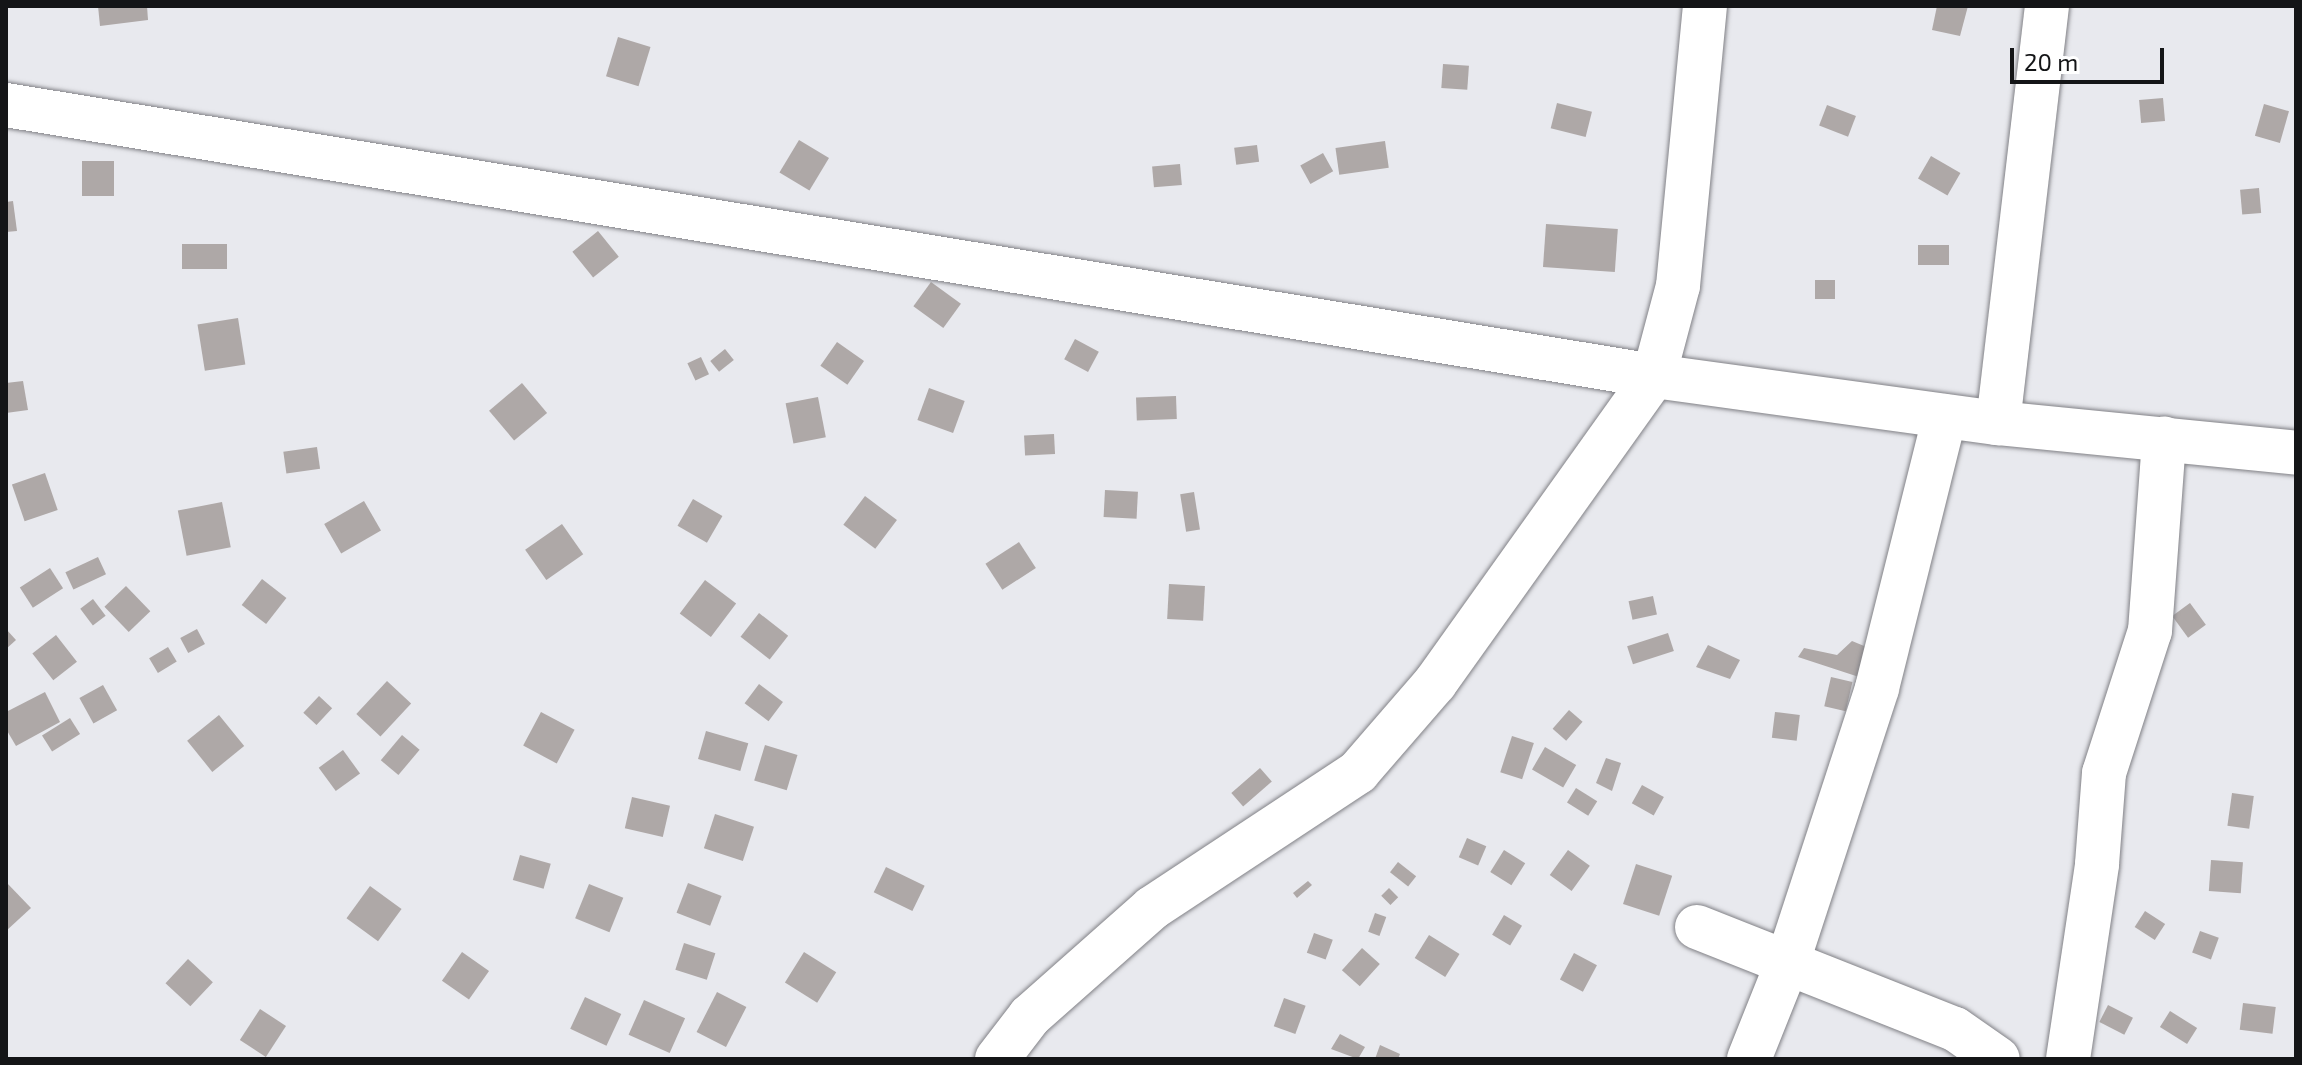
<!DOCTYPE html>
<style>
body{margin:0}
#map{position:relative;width:2302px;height:1065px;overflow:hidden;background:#e8e9ee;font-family:"Exo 2",sans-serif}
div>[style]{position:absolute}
.building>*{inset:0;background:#aea8a7;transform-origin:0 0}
.roads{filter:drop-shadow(0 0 2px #818186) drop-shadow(0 0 2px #818186)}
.minor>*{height:44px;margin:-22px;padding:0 22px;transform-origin:22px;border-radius:22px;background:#fff}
.tertiary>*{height:44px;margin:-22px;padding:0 22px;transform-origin:22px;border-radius:22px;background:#fff}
span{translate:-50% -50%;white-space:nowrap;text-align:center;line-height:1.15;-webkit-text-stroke:6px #fff;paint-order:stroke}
.frame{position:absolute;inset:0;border:8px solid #141517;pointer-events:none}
.scale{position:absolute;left:2010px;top:48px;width:154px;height:36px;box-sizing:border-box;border:4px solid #141517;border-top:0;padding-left:10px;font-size:24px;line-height:28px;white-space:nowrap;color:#141517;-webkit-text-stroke:6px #fff;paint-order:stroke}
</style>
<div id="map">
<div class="building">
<i style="clip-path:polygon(98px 6px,147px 6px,148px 20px,100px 26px)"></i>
<i style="clip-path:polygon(1937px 6px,1968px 6px,1960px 36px,1932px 30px)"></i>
<i style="left:618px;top:37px;width:34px;height:41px;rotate:17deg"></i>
<i style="left:1443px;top:64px;width:26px;height:24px;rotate:4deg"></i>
<i style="left:2163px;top:98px;width:23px;height:24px;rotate:85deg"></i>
<i style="left:1557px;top:103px;width:36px;height:26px;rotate:14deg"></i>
<i style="left:2264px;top:104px;width:26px;height:33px;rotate:16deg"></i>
<i style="left:1827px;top:105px;width:31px;height:22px;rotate:21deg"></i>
<i style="left:799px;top:140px;width:35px;height:38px;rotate:31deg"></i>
<i style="left:1385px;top:141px;width:27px;height:50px;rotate:82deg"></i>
<i style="left:1257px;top:145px;width:17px;height:23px;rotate:83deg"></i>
<i style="left:1323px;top:153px;width:21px;height:26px;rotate:61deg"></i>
<i style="left:1931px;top:156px;width:34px;height:26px;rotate:30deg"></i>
<i style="left:82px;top:161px;width:32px;height:35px"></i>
<i style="left:1180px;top:164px;width:21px;height:28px;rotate:85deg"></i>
<i style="left:2259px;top:188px;width:25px;height:19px;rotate:85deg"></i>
<i style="clip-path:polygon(13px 201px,17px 231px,6px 232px,6px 202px)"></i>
<i style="left:1546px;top:224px;width:72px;height:43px;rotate:4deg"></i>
<i style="left:598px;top:231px;width:33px;height:33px;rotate:51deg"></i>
<i style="left:227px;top:244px;width:25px;height:45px;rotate:90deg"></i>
<i style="left:1949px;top:245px;width:20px;height:31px;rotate:90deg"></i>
<i style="left:1815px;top:280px;width:20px;height:19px"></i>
<i style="left:931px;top:282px;width:37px;height:30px;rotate:36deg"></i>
<i style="left:238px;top:318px;width:47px;height:41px;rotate:81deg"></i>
<i style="left:1075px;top:339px;width:27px;height:23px;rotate:28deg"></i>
<i style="left:837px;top:342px;width:33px;height:29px;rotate:35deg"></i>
<i style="left:725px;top:349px;width:14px;height:19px;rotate:51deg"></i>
<i style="left:701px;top:357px;width:19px;height:15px;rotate:65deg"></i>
<i style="clip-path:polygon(23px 381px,28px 410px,6px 413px,6px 383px)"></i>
<i style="left:522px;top:383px;width:39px;height:43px;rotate:50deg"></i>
<i style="left:929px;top:388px;width:38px;height:34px;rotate:20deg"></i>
<i style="left:1176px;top:396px;width:23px;height:40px;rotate:88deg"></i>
<i style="left:818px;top:397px;width:41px;height:33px;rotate:79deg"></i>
<i style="left:1054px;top:434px;width:20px;height:30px;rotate:87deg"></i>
<i style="left:317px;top:447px;width:22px;height:34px;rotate:82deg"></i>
<i style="left:45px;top:473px;width:39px;height:35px;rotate:71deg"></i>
<i style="left:1105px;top:490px;width:33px;height:27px;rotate:3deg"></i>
<i style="left:1194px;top:492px;width:38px;height:14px;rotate:81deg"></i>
<i style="left:865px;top:496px;width:40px;height:36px;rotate:37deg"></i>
<i style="left:693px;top:499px;width:34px;height:31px;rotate:30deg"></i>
<i style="left:364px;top:501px;width:34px;height:46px;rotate:60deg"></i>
<i style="left:222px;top:502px;width:46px;height:45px;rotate:79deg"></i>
<i style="left:562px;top:524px;width:37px;height:45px;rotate:55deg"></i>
<i style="left:1019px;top:542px;width:31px;height:40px;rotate:57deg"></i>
<i style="left:98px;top:557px;width:19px;height:36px;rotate:65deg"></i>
<i style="left:50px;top:568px;width:24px;height:36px;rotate:57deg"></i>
<i style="left:262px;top:579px;width:31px;height:33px;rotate:38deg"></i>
<i style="left:705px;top:580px;width:39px;height:42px;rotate:37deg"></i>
<i style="left:1169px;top:584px;width:36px;height:35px;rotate:3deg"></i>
<i style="left:126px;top:586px;width:35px;height:30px;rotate:46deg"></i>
<i style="left:1653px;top:596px;width:19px;height:25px;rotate:78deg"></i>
<i style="left:93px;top:599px;width:21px;height:16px;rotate:53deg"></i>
<i style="left:2190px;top:603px;width:27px;height:22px;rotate:54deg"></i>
<i style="left:759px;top:613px;width:37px;height:30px;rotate:38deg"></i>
<i style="clip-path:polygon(6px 629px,16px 640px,6px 649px)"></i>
<i style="left:197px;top:629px;width:17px;height:19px;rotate:62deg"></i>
<i style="left:1668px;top:633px;width:19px;height:43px;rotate:72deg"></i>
<i style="left:56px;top:635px;width:34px;height:30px;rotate:52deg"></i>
<i style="clip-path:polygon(1852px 641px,1869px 648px,1859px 677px,1798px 657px,1804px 648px,1837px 655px)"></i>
<i style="clip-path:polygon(1708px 645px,1740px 660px,1730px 679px,1696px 667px)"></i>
<i style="left:168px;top:647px;width:17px;height:22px;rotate:59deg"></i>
<i style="left:1831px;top:677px;width:22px;height:30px;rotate:13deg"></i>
<i style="left:387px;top:681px;width:33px;height:45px;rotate:43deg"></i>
<i style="left:759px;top:684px;width:30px;height:24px;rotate:37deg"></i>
<i style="left:103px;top:685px;width:29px;height:27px;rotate:61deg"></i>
<i style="clip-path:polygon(45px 692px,60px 722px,16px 746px,6px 729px,6px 712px)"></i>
<i style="left:319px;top:696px;width:18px;height:23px;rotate:43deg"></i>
<i style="left:1569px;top:710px;width:18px;height:25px;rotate:41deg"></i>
<i style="left:541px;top:712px;width:38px;height:38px;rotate:28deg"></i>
<i style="left:1775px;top:712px;width:25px;height:26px;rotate:7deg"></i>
<i style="left:219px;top:715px;width:40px;height:41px;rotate:51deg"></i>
<i style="left:70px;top:718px;width:19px;height:33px;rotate:58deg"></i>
<i style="left:706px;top:731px;width:44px;height:29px;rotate:16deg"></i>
<i style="left:402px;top:735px;width:23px;height:33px;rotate:40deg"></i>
<i style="left:1512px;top:736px;width:23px;height:38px;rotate:18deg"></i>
<i style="left:765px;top:745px;width:34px;height:37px;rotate:17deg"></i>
<i style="left:1545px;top:747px;width:36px;height:26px;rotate:30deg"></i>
<i style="left:343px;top:750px;width:29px;height:30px;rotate:54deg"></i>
<i style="clip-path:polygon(1606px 758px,1621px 763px,1612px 791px,1596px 783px)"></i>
<i style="left:1260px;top:768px;width:18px;height:38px;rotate:49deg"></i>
<i style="left:1642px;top:785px;width:25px;height:21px;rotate:29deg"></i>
<i style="left:1576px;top:788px;width:25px;height:17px;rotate:32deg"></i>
<i style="left:2232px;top:793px;width:22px;height:33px;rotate:8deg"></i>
<i style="left:632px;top:797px;width:39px;height:32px;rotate:13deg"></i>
<i style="left:715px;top:814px;width:41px;height:36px;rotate:18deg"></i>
<i style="left:1467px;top:838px;width:21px;height:21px;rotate:23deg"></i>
<i style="left:1504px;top:850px;width:25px;height:26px;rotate:32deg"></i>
<i style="left:1568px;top:850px;width:27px;height:31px;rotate:36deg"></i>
<i style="left:520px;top:855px;width:32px;height:26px;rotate:16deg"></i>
<i style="left:2211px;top:860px;width:32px;height:31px;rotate:4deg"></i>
<i style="left:1398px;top:862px;width:23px;height:13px;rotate:38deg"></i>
<i style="left:1636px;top:864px;width:38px;height:42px;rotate:18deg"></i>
<i style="left:886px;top:867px;width:43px;height:28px;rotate:26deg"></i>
<i style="clip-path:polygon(1308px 881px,1312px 885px,1297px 898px,1293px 893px)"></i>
<i style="clip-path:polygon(6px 882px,31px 908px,6px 931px)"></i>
<i style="left:688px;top:883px;width:36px;height:32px;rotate:21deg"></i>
<i style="left:589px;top:884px;width:37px;height:37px;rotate:22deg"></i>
<i style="left:370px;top:886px;width:39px;height:40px;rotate:36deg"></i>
<i style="left:1389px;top:888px;width:13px;height:11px;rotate:45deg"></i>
<i style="left:2145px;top:911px;width:24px;height:19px;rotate:33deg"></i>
<i style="left:1375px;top:913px;width:12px;height:20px;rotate:20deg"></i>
<i style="left:1504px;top:915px;width:21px;height:23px;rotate:31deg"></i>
<i style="left:2200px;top:931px;width:20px;height:23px;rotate:20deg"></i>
<i style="left:1314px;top:933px;width:20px;height:21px;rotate:20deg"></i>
<i style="left:1429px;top:935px;width:36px;height:27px;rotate:32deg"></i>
<i style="left:684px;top:943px;width:33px;height:28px;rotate:18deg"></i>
<i style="left:1362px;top:948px;width:24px;height:30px;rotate:42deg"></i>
<i style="left:462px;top:952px;width:33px;height:35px;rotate:35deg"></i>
<i style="left:804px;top:952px;width:38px;height:36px;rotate:32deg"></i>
<i style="left:1574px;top:953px;width:26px;height:30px;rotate:28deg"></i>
<i style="left:188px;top:959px;width:34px;height:33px;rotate:43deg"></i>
<i style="left:717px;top:992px;width:33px;height:45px;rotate:27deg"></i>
<i style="left:585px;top:997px;width:40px;height:35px;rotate:25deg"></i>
<i style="left:1284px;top:998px;width:23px;height:30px;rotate:20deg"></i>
<i style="left:644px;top:1000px;width:45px;height:38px;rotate:24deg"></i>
<i style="left:2243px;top:1003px;width:33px;height:27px;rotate:7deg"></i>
<i style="left:2108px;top:1005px;width:28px;height:19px;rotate:27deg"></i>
<i style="left:260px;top:1009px;width:31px;height:37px;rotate:33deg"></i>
<i style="left:2170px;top:1011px;width:32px;height:19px;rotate:32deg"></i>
<i style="clip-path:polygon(1340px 1034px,1365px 1047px,1358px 1059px,1331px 1049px)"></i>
<i style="clip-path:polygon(1380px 1045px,1400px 1054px,1398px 1059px,1375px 1059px)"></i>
</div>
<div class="roads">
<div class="minor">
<i style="left:1998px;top:423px;width:420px;rotate:-83.3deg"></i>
<i style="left:1697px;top:927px;width:277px;rotate:21.6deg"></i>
<i style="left:1955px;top:1029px;width:52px;rotate:34.9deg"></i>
<i style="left:997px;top:1059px;width:54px;rotate:-52.5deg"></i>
<i style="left:1030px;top:1016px;width:163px;rotate:-41.5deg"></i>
<i style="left:1152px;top:908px;width:247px;rotate:-33.4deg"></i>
<i style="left:1358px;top:772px;width:118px;rotate:-49.1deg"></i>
<i style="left:1435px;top:683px;width:377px;rotate:-54.5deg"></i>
<i style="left:1654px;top:376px;width:93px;rotate:-75.1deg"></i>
<i style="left:1678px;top:286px;width:281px;rotate:-84.5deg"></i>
<i style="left:1749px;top:1059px;width:102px;rotate:-68.2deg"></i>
<i style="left:1787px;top:964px;width:290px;rotate:-71.9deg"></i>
<i style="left:1877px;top:688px;width:280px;rotate:-76deg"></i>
<i style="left:2068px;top:1059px;width:197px;rotate:-81.5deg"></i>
<i style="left:2097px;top:864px;width:91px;rotate:-85.6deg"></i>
<i style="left:2104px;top:773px;width:149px;rotate:-72.1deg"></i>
<i style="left:2150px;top:631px;width:193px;rotate:-85.8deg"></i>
</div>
<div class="tertiary">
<i style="left:6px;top:105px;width:1670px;rotate:9.34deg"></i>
<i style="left:1654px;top:376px;width:347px;rotate:7.8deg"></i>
<i style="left:1998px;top:423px;width:300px;rotate:5.7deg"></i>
</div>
</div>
<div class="frame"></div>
<div class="scale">20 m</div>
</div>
